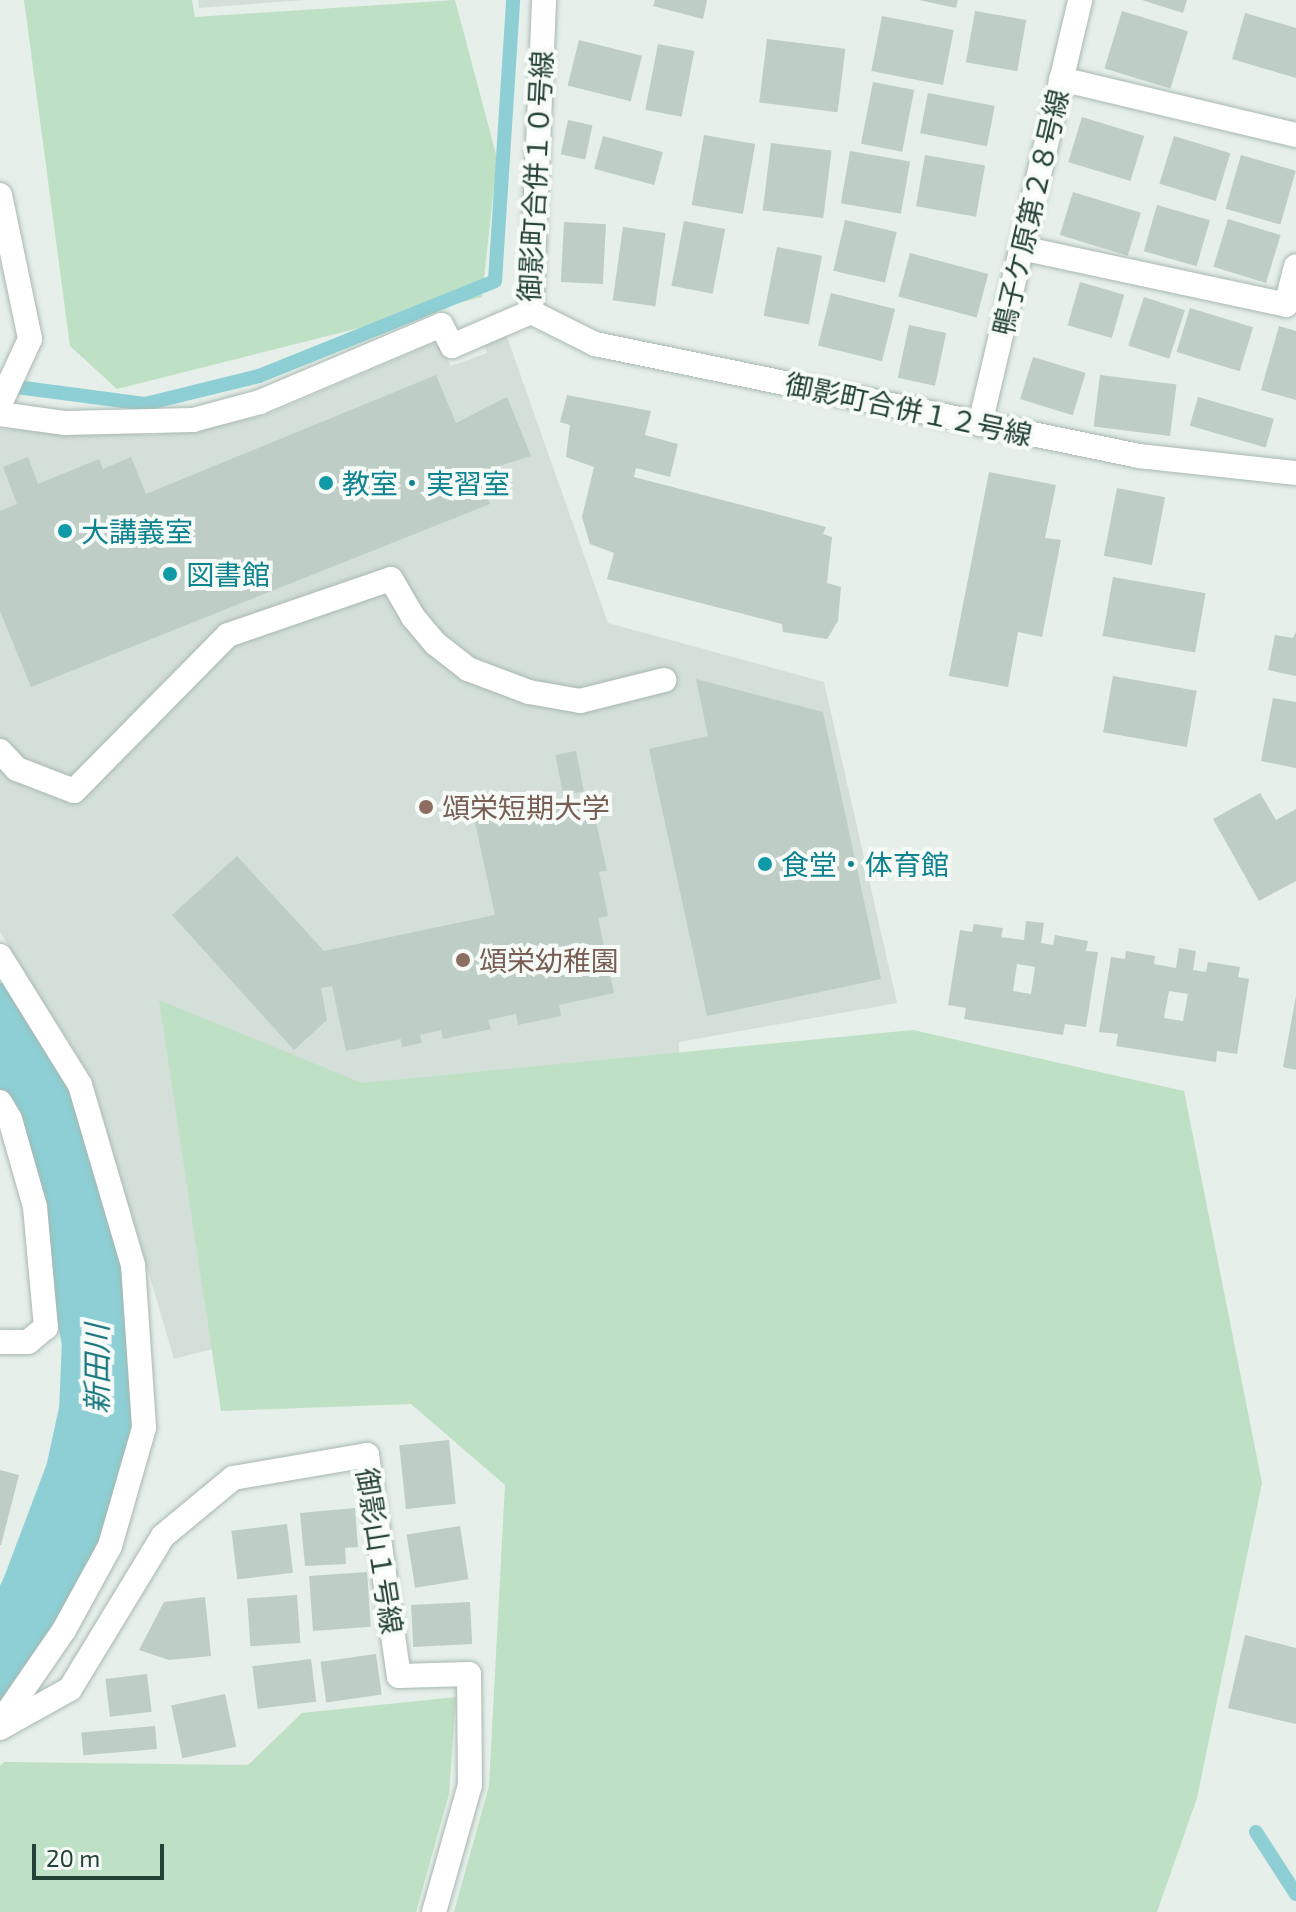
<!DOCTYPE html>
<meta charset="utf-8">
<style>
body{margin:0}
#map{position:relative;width:1296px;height:1912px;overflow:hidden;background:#e6efea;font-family:"Exo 2","Noto Sans JP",sans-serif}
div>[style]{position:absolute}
.built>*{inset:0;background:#d4dfd9}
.green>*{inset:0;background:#bee0c4}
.stream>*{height:14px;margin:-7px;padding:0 7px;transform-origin:7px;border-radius:7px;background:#8dcfd4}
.river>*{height:80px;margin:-40px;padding:0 40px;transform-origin:40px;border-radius:40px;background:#8dcfd4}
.building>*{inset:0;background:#becdc5;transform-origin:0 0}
.roads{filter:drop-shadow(0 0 2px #a8b8b1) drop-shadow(0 0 2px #a8b8b1)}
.minor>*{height:24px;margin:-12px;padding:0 12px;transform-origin:12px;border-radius:12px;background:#fff}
.dots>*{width:22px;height:22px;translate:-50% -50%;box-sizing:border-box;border:4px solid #f7fbf8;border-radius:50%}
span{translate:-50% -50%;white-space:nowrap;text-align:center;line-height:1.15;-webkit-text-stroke:8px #f7fbf8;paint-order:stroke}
.street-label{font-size:28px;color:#244237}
.culture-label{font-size:28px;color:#0d838f}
.left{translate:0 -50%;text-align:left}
.education-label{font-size:28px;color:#785e54}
.water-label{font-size:30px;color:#1b7880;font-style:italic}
.scale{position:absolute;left:32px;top:1844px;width:132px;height:36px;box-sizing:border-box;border:4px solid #244237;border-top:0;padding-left:10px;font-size:24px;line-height:28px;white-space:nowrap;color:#244237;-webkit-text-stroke:6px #f7fbf8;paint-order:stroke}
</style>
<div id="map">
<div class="built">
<i style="clip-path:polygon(198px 0,304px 0,199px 8px)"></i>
<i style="clip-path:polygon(506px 334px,608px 623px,824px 682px,897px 1003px,679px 1042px,680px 1088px,324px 1320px,174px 1359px,91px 1077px,0 932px,0 429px,155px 435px,264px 416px,439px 341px,451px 366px,487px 353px,484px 341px)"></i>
</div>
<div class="green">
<i style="clip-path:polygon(24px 0,192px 0,195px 17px,455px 0,497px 158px,482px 297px,117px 389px,70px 346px)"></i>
<i style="clip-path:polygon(159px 1000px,362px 1083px,913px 1030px,1184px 1091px,1262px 1483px,1197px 1798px,1157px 1912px,454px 1912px,489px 1786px,505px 1485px,411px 1404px,221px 1411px)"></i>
<i style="clip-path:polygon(456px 1697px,449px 1794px,416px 1912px,0 1912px,0 1766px,4px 1762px,248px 1765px,302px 1713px)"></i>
</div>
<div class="stream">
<i style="left:1px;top:385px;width:145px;rotate:7.5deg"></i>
<i style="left:145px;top:404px;width:117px;rotate:-13.8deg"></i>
<i style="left:259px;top:376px;width:254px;rotate:-21.9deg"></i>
<i style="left:495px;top:281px;width:282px;rotate:-86.3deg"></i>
<i style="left:1256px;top:1832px;width:74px;rotate:57.2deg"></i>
</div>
<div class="river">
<i style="left:0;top:1023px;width:46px;rotate:52.9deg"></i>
<i style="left:28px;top:1060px;width:152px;rotate:72deg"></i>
<i style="left:75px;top:1205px;width:139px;rotate:78.8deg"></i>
<i style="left:102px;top:1341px;width:71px;rotate:92.4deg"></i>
<i style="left:99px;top:1412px;width:66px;rotate:102.3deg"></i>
<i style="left:85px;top:1476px;width:130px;rotate:110.7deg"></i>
<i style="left:39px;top:1598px;width:78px;rotate:119.8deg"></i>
</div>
<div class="building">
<i style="clip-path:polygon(655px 0,707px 0,703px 19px,653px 6px)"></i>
<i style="clip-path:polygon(919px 0,958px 0,956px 8px)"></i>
<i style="clip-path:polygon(1142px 0,1187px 0,1183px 13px)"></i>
<i style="left:975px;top:11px;width:52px;height:52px;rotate:10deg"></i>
<i style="left:1122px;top:11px;width:69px;height:60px;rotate:17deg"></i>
<i style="clip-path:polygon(1245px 13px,1296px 28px,1296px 78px,1232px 59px)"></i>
<i style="left:882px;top:16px;width:73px;height:56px;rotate:11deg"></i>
<i style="left:767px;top:39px;width:79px;height:64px;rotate:7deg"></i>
<i style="left:579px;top:40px;width:65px;height:47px;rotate:14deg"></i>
<i style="left:658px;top:44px;width:37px;height:67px;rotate:11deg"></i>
<i style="left:873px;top:82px;width:42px;height:63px;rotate:11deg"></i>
<i style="left:928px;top:93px;width:68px;height:41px;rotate:11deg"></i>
<i style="left:1082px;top:117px;width:65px;height:47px;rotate:17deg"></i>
<i style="left:568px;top:120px;width:25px;height:35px;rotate:12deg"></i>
<i style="left:704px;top:135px;width:52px;height:71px;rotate:10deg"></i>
<i style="left:603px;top:136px;width:62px;height:34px;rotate:15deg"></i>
<i style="left:1174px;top:136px;width:59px;height:50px;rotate:17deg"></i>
<i style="left:771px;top:143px;width:61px;height:68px;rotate:7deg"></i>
<i style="left:850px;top:151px;width:61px;height:53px;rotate:10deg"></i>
<i style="left:925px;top:155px;width:61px;height:52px;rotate:10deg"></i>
<i style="left:1241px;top:155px;width:57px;height:56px;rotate:16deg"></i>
<i style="left:1073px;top:192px;width:71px;height:45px;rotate:17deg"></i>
<i style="left:1157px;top:205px;width:55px;height:48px;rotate:16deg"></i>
<i style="left:1228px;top:219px;width:55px;height:50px;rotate:17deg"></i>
<i style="left:845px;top:220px;width:53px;height:52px;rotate:13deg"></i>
<i style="left:684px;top:221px;width:42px;height:66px;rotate:11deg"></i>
<i style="left:564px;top:222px;width:42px;height:60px;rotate:3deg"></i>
<i style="left:623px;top:227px;width:43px;height:74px;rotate:8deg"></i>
<i style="left:777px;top:247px;width:46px;height:70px;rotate:11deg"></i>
<i style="left:910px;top:253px;width:81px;height:45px;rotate:15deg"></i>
<i style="left:1080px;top:282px;width:46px;height:45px;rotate:16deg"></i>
<i style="left:831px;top:293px;width:66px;height:54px;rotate:14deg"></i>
<i style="left:1144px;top:297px;width:43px;height:51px;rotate:18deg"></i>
<i style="left:1190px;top:308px;width:66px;height:46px;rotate:17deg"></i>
<i style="left:909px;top:325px;width:38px;height:54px;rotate:12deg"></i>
<i style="clip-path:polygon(1279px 326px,1296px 331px,1296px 400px,1261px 390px)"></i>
<i style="left:1033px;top:357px;width:55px;height:44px;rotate:17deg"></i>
<i style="clip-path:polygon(436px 375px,456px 423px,507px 397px,531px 456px,477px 473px,490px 504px,31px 687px,0 611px,0 511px,17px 504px,3px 467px,28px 457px,38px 484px,99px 459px,103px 469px,131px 457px,146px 494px)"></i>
<i style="left:1100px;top:375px;width:77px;height:52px;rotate:7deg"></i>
<i style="clip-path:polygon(567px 395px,651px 411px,645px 435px,678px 444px,670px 477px,636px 468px,634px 477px,826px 527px,823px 534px,832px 537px,827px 583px,841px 587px,838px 621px,827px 639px,783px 632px,782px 624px,607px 579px,614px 553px,590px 544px,582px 517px,594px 467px,566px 457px,570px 425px,560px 422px)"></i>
<i style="left:1198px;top:397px;width:79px;height:30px;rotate:16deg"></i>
<i style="clip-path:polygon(989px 472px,1056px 485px,1045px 538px,1061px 540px,1042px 637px,1018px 632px,1008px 687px,949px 676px)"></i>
<i style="left:1117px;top:488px;width:49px;height:69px;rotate:11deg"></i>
<i style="left:1113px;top:577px;width:94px;height:60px;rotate:10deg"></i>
<i style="clip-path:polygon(1296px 632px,1296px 676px,1268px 670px,1275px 635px,1293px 638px)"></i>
<i style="left:1113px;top:676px;width:85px;height:57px;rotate:10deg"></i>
<i style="clip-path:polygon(696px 679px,823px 712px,881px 979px,707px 1016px,649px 749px,708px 736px)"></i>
<i style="clip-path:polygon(1273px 698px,1296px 702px,1296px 768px,1261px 761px)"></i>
<i style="left:576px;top:751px;width:41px;height:21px;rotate:79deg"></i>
<i style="clip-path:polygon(1260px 793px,1276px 820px,1296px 809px,1296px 881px,1259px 901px,1213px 819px)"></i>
<i style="clip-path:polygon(572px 801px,573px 808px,592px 804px,607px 871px,599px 872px,608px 916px,598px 918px,614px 993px,559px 1005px,561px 1016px,518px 1025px,516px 1014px,488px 1020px,491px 1029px,443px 1039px,441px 1030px,420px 1035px,422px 1043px,402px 1047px,401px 1039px,346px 1051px,332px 986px,321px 988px,327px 1020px,294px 1050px,172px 915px,237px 856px,324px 951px,495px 915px,475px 822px)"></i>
<i style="clip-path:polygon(evenodd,1026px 921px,1044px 923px,1041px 943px,1053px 945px,1055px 935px,1088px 941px,1086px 951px,1098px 952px,1086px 1027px,1065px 1024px,1063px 1035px,964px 1019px,966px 1008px,948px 1005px,960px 930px,972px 932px,974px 924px,1003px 928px,1001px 937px,1024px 940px,1026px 921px,1017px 964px,1035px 967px,1031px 994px,1013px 991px,1017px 964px)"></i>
<i style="clip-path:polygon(evenodd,1179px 948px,1196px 951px,1193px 970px,1206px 972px,1208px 962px,1240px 967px,1238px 977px,1249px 979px,1237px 1054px,1217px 1051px,1216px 1062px,1116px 1046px,1118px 1034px,1099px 1032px,1111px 957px,1125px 959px,1126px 951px,1155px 956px,1154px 964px,1176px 968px,1179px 948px,1169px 991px,1188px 994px,1183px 1021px,1164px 1018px,1169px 991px)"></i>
<i style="clip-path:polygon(1296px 996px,1296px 1070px,1283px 1067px)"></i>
<i style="left:449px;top:1440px;width:64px;height:50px;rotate:84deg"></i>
<i style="clip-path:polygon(0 1470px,19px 1475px,1px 1545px,0 1545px)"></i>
<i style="clip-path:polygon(355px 1508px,358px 1547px,345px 1548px,346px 1564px,305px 1566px,300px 1513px)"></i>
<i style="left:287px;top:1524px;width:49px;height:56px;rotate:83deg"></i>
<i style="left:460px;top:1526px;width:54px;height:54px;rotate:81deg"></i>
<i style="left:367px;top:1572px;width:55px;height:58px;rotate:86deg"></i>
<i style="left:297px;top:1595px;width:48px;height:50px;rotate:86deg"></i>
<i style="clip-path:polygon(205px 1597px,211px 1656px,169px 1660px,139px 1650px,164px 1602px)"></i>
<i style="left:470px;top:1602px;width:42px;height:59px;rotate:87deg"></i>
<i style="clip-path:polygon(1245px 1635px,1296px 1648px,1296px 1724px,1228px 1708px)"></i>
<i style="left:376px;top:1654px;width:41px;height:56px;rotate:82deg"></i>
<i style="left:311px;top:1659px;width:43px;height:59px;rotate:83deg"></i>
<i style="left:147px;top:1674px;width:38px;height:42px;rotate:83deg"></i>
<i style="left:225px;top:1694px;width:54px;height:55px;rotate:78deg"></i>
<i style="left:155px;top:1726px;width:23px;height:74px;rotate:85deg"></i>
</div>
<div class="roads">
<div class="minor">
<i style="left:1061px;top:79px;width:242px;rotate:13.4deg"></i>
<i style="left:0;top:195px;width:147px;rotate:78.2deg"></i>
<i style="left:30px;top:339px;width:72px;rotate:114.8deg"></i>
<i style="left:1021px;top:248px;width:271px;rotate:12.1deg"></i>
<i style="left:1286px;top:305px;width:40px;rotate:-75.6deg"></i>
<i style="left:531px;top:312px;width:72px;rotate:26.6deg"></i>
<i style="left:595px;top:344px;width:555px;rotate:11.63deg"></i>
<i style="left:1139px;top:456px;width:158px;rotate:6.2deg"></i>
<i style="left:531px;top:312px;width:312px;rotate:-87.6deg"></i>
<i style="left:0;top:414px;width:66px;rotate:7.9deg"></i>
<i style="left:65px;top:423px;width:128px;rotate:-1.3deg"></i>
<i style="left:193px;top:420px;width:69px;rotate:-15deg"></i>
<i style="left:260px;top:402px;width:197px;rotate:-23deg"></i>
<i style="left:441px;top:325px;width:24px;rotate:62deg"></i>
<i style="left:452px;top:346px;width:86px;rotate:-23.3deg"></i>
<i style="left:980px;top:424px;width:436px;rotate:-76.7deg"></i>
<i style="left:0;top:751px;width:25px;rotate:47deg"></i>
<i style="left:17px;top:769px;width:61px;rotate:21.1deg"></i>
<i style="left:74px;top:791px;width:219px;rotate:-45.4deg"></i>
<i style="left:228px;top:635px;width:172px;rotate:-19deg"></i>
<i style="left:391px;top:579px;width:44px;rotate:59.9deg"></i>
<i style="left:413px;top:617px;width:35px;rotate:50deg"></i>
<i style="left:436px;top:644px;width:41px;rotate:38deg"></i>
<i style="left:468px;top:669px;width:65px;rotate:20.7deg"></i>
<i style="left:529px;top:692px;width:52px;rotate:10deg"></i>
<i style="left:580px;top:701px;width:87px;rotate:-14deg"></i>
<i style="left:0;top:956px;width:152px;rotate:58.2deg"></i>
<i style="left:80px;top:1085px;width:188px;rotate:73.6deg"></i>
<i style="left:133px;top:1265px;width:163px;rotate:86.1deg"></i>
<i style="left:144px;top:1428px;width:123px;rotate:106.1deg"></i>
<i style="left:110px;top:1546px;width:96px;rotate:118.7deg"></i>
<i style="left:64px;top:1630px;width:113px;rotate:124.5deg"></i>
<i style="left:0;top:1102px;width:20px;rotate:60deg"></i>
<i style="left:10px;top:1119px;width:91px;rotate:74.1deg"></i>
<i style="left:35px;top:1207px;width:121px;rotate:84.8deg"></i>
<i style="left:46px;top:1327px;width:23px;rotate:140deg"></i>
<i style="left:28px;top:1342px;width:28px;rotate:180deg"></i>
<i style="left:0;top:1728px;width:80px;rotate:-29.1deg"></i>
<i style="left:70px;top:1689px;width:179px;rotate:-58.7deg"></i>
<i style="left:163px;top:1536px;width:91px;rotate:-39.6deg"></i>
<i style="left:233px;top:1478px;width:136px;rotate:-9.7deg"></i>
<i style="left:367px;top:1455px;width:223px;rotate:81.8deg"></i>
<i style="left:399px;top:1676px;width:70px;rotate:-1.6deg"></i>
<i style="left:469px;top:1674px;width:111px;rotate:89.5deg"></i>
<i style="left:470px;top:1785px;width:132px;rotate:105.8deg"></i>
</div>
</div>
<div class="dots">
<i style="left:326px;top:483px;background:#0f9aa8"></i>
<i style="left:65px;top:531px;background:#0f9aa8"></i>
<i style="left:170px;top:574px;background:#0f9aa8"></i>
<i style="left:426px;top:807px;background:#8d6e63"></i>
<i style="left:765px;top:864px;background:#0f9aa8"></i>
<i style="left:463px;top:960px;background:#8d6e63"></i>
</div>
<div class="street-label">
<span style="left:535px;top:176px;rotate:-87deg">御影町合併１０号線</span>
<span style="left:1030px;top:212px;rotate:-77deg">鴨子ケ原第２８号線</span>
<span style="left:909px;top:409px;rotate:12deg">御影町合併１２号線</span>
<span style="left:380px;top:1551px;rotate:81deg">御影山１号線</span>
</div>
<div class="culture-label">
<span class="left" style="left:342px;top:483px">教室・実習室</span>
<span class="left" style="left:81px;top:531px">大講義室</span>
<span class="left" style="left:186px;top:574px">図書館</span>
<span class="left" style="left:781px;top:864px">食堂・体育館</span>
</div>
<div class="education-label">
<span class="left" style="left:442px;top:807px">頌栄短期大学</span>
<span class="left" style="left:479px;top:960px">頌栄幼稚園</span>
</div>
<div class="water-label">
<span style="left:96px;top:1369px;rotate:-90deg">新田川</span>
</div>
<div class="scale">20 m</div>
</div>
